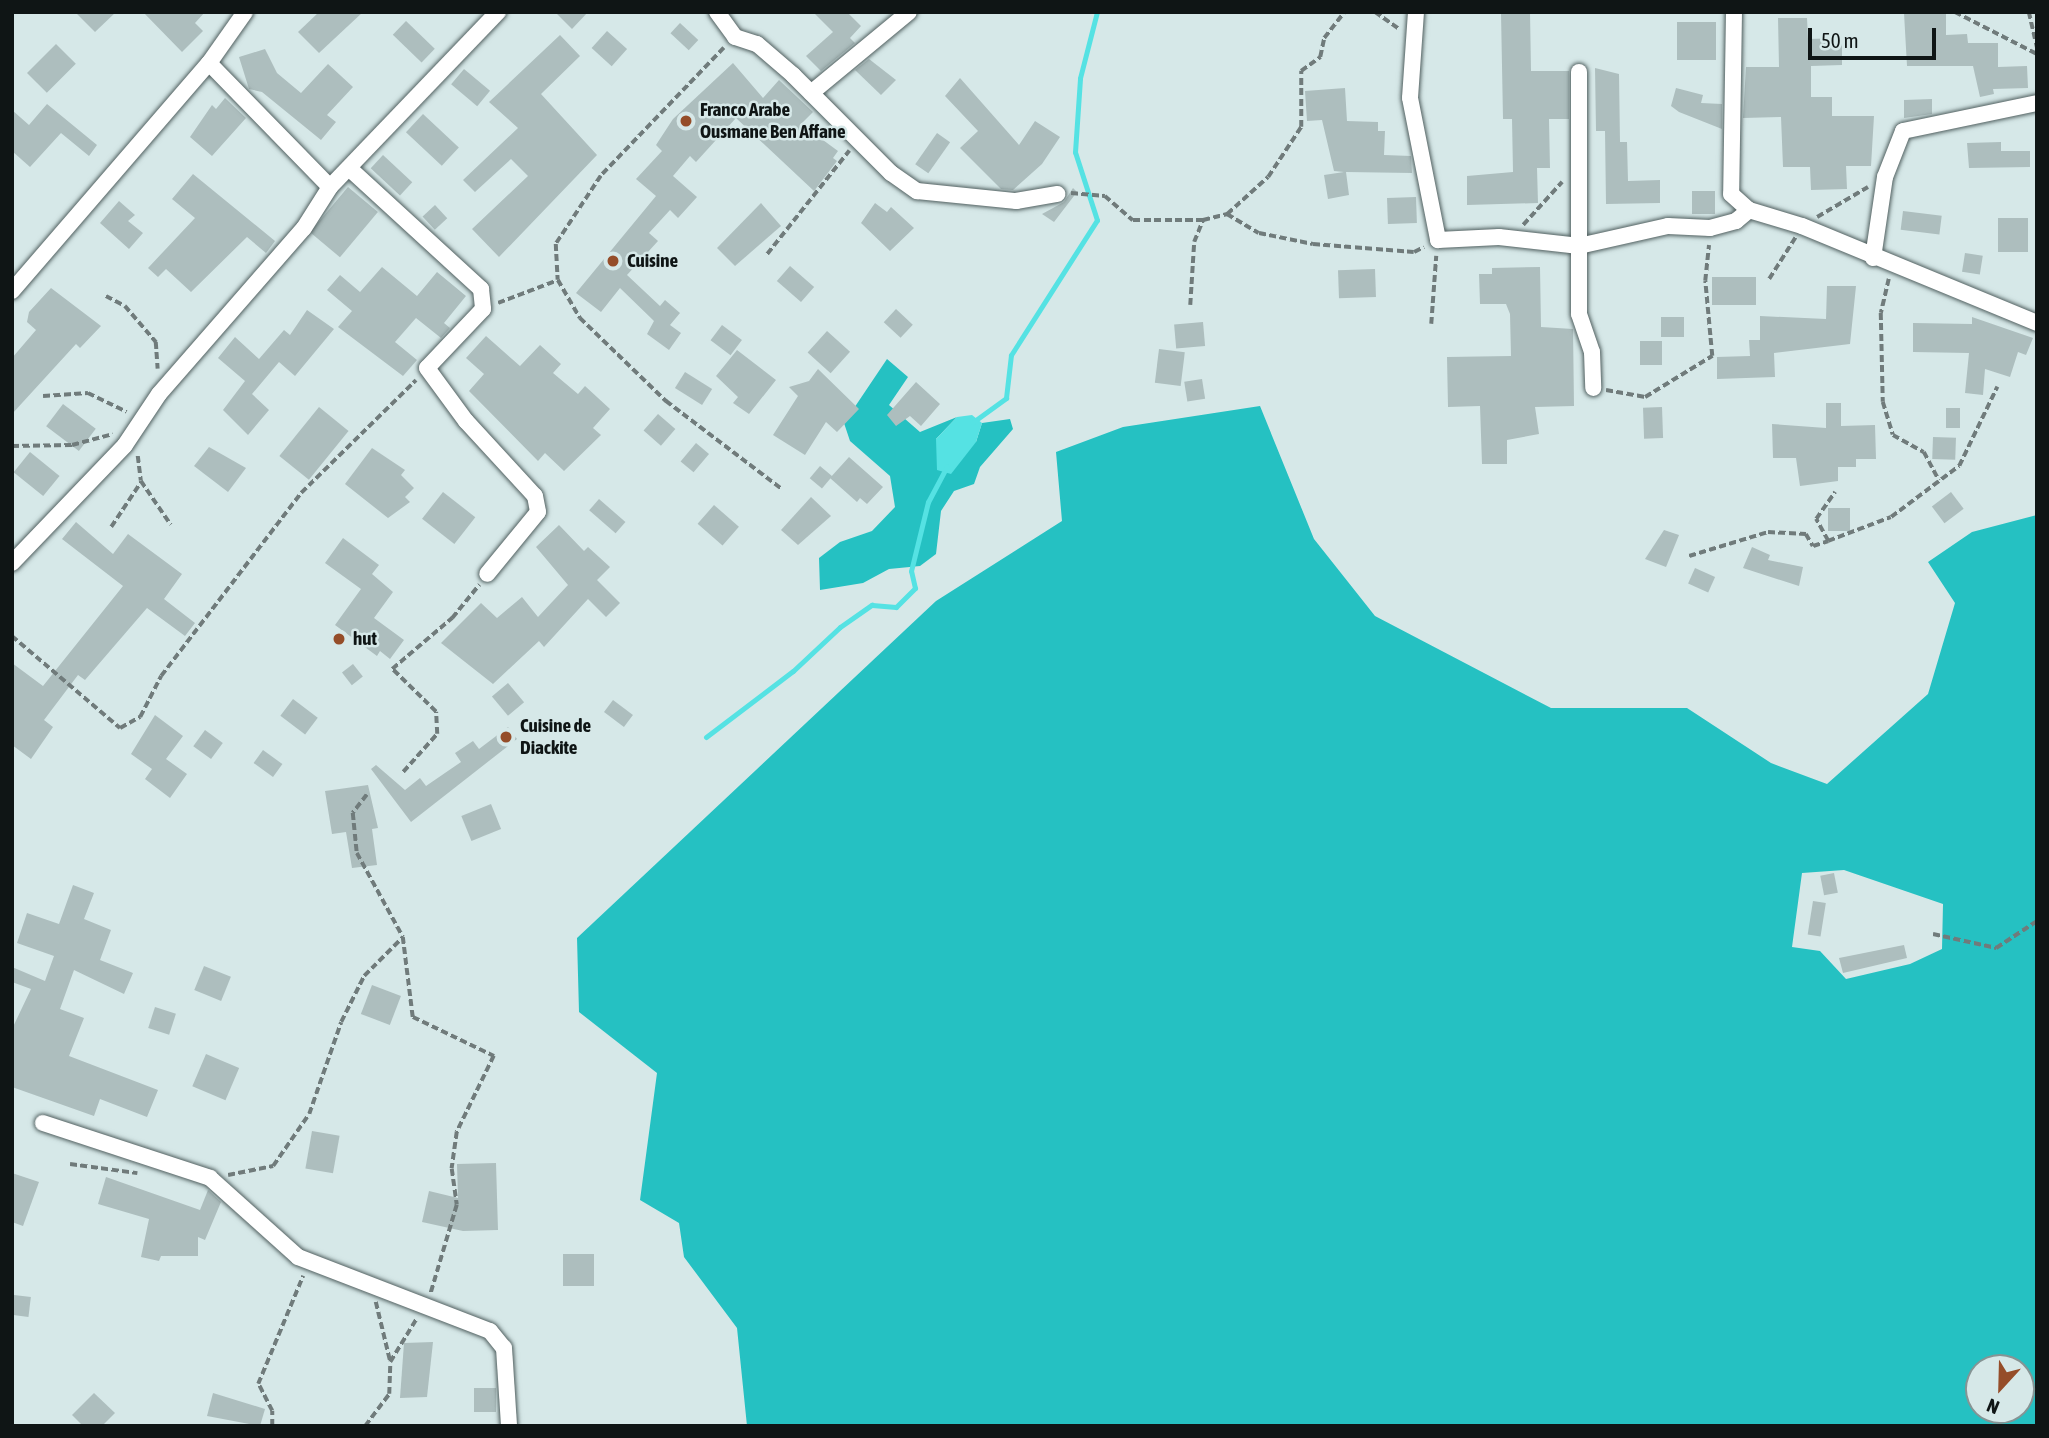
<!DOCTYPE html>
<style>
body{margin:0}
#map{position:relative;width:2049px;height:1438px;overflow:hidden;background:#d6e8e8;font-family:"Asap Condensed",sans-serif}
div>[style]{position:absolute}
.forest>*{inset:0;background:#25c1c2}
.water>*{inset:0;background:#55e2e3}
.stream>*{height:5px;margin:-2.5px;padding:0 2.5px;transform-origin:2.5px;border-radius:2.5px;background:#55e2e3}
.building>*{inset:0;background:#adbebe;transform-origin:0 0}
.path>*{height:3.5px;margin-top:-1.75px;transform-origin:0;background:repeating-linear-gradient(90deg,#707b7b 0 7px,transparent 0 10.5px)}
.roads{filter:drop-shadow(0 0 2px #516060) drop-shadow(0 0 2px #516060)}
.minor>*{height:16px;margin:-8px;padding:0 8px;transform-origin:8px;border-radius:8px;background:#fff}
.dots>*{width:19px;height:19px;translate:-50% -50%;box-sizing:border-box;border:4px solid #d6e8e8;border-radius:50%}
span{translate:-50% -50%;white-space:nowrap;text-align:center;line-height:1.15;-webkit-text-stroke:5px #d6e8e8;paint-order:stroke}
.poi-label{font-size:19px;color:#0f1515;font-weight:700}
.left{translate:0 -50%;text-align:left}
.frame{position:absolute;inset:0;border:14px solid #0f1515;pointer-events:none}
.north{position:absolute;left:1965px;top:1354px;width:70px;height:70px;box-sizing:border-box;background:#d6e8e8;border:2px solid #869494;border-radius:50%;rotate:202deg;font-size:19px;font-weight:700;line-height:28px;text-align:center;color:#0f1515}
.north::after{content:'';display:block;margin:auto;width:24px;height:32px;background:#954d29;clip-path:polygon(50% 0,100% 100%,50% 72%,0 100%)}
.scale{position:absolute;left:1808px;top:28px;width:128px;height:32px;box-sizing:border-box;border:4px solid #0f1515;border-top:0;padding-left:9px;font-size:21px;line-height:24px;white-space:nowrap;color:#0f1515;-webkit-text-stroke:5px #d6e8e8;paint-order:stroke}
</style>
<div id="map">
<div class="forest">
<i style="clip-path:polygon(887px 359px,908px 377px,889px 405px,920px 432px,957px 417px,936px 439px,976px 442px,982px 423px,1010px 419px,1013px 429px,980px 467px,974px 484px,954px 491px,941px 511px,936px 554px,920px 566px,889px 569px,863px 583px,820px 590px,819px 558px,840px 542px,872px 531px,895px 507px,890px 476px,850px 441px,844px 423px)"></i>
<i style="clip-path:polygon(evenodd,1260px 406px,1314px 539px,1375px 616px,1551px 708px,1687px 708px,1771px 763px,1827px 784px,1928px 694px,1955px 603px,1928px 562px,1972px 532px,2037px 515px,2037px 1426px,747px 1426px,737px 1328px,684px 1257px,679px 1223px,640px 1200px,657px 1073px,579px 1012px,577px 938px,936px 601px,1062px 521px,1056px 452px,1123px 427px,1260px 406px,1844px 870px,1943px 904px,1942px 949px,1910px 964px,1846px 979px,1820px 951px,1792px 947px,1802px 873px,1844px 870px,1260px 406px,1979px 1368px,2021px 1368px,2021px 1410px,1979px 1410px,1979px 1368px)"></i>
</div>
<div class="water">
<i style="clip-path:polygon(972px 415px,982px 423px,976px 442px,951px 474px,937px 470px,936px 439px,957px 417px)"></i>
</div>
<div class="stream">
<i style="left:973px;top:422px;width:41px;rotate:-36deg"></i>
<i style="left:1006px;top:398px;width:43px;rotate:-83.4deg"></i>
<i style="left:1011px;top:355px;width:160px;rotate:-57.5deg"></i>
<i style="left:1097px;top:220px;width:71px;rotate:-107.9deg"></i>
<i style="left:1075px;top:152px;width:74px;rotate:-86.1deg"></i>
<i style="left:1080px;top:78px;width:68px;rotate:-75.6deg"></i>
<i style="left:706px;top:737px;width:109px;rotate:-37.2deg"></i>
<i style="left:793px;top:671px;width:64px;rotate:-43.1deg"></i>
<i style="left:840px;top:627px;width:39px;rotate:-35deg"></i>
<i style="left:872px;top:605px;width:24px;rotate:5deg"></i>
<i style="left:896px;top:607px;width:27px;rotate:-45deg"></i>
<i style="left:915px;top:588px;width:17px;rotate:-103deg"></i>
<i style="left:911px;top:571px;width:71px;rotate:-76.2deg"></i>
<i style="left:928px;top:502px;width:40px;rotate:-62deg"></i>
</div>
<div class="building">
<i style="clip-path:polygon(75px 12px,116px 12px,95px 32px)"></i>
<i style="clip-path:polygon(143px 12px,205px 12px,195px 23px,203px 31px,182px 52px)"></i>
<i style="clip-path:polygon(319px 12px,363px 12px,319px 53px,298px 32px)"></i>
<i style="clip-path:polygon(555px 12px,588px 12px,572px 29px)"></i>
<i style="clip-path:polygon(813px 12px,847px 12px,861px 26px,850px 38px,855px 43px,821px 71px,806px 56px,833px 32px)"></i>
<i style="clip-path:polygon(1530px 12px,1531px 71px,1569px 71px,1569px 119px,1549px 119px,1550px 168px,1537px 168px,1538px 203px,1467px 205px,1467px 176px,1513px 172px,1512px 119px,1503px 119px,1501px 13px)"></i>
<i style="clip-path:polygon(1904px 13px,1946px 13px,1946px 35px,1967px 34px,1968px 43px,1998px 43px,1998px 67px,2027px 66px,2028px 88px,1993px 89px,1994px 94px,1980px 97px,1973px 66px,1907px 66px)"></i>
<i style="clip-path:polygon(1778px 18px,1807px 18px,1808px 39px,1842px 38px,1842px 65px,1811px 66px,1811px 97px,1832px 97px,1832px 116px,1874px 116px,1871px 166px,1846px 166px,1847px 189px,1811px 190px,1810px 167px,1783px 167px,1781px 117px,1743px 118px,1746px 67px,1779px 67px)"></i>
<i style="left:406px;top:21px;width:40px;height:19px;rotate:44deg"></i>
<i style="left:1677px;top:22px;width:39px;height:38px"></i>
<i style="left:680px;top:23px;width:25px;height:14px;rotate:43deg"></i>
<i style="left:607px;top:31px;width:27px;height:23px;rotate:42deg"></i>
<i style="clip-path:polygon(560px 35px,580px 56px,541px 94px,597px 155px,499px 257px,472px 229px,528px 176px,511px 159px,475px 192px,463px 180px,518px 128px,489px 102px)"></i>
<i style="left:56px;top:44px;width:28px;height:41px;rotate:45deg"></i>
<i style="clip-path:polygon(265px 49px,277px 73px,301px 93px,328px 64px,353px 87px,327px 115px,336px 122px,321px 140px,262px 92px,249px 89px,239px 57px)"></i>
<i style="clip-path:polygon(869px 59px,896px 80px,881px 95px,855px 70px)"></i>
<i style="clip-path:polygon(733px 63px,763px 98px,779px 80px,813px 112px,801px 124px,838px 151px,833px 158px,837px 161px,814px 191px,736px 118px,696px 162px,690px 156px,673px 176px,697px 197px,678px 218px,670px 210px,649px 233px,658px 241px,627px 275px,660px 306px,665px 300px,680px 313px,670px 325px,681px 333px,669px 350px,647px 334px,654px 321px,620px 288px,601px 312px,576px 293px,656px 196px,636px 179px,662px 151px,656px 145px,673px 119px)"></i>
<i style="clip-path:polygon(1595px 68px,1619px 74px,1620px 142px,1627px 142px,1628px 181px,1660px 180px,1660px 203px,1606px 204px,1605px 131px,1596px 131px)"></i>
<i style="left:464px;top:69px;width:34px;height:20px;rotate:40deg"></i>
<i style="clip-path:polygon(960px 78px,1019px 145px,1035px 121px,1060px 137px,1042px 164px,1013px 190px,1001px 189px,960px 148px,978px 131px,945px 96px)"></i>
<i style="clip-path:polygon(1345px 88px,1347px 121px,1378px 122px,1378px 131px,1385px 131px,1384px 155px,1411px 156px,1412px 173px,1346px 172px,1349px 195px,1328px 199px,1324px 175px,1344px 172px,1334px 171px,1322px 120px,1307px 121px,1305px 91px)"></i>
<i style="clip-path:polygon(1676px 88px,1703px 95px,1701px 103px,1722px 104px,1722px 129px,1679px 112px,1671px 106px)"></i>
<i style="clip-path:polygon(225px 98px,246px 118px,212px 156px,190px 137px,212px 105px,216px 109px)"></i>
<i style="clip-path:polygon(1932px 99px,1932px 114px,1904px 118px,1904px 100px)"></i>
<i style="clip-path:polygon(47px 104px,97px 145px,89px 156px,61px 133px,30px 167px,12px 151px,12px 110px,29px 125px)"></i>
<i style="left:423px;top:114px;width:49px;height:25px;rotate:43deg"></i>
<i style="left:937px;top:133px;width:16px;height:38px;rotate:35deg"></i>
<i style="clip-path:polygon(2001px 142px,2001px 151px,2030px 151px,2030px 167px,1969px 168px,1967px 143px)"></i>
<i style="left:383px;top:155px;width:40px;height:18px;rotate:43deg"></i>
<i style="clip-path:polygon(193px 174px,275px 241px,266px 253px,247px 237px,191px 292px,166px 269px,158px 277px,148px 268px,195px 218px,172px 199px)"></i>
<i style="left:348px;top:187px;width:39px;height:59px;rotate:40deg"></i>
<i style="clip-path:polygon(1073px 188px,1077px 192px,1054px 222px,1042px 214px,1064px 202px)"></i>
<i style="left:1692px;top:191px;width:23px;height:23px"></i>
<i style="left:1416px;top:197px;width:26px;height:29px;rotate:88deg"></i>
<i style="clip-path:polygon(119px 201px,135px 215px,128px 221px,143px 233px,129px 249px,100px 223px)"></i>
<i style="clip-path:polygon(761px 203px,781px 226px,735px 266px,717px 248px)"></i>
<i style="clip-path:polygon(875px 203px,887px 212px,891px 207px,914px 228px,890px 251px,861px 223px)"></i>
<i style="left:435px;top:205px;width:18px;height:17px;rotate:47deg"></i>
<i style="left:1903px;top:211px;width:39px;height:19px;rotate:7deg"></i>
<i style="left:1998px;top:218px;width:30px;height:34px"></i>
<i style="left:1965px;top:253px;width:18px;height:19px;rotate:9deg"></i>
<i style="left:790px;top:266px;width:32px;height:20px;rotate:41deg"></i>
<i style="clip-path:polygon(382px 267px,417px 296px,437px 272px,466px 296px,444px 323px,450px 328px,441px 338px,416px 318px,395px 342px,417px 360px,403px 376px,338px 327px,352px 311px,327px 290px,340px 275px,360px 292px)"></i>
<i style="clip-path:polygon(1540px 267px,1541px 327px,1573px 329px,1574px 406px,1535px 407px,1539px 434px,1507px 440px,1507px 464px,1482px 464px,1480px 406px,1448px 407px,1447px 357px,1511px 356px,1510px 314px,1506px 304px,1480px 304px,1479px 274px,1492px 274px,1492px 268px)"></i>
<i style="left:1375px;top:269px;width:28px;height:37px;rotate:88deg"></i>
<i style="left:1756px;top:277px;width:28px;height:44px;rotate:90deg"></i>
<i style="clip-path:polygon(1827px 286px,1856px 286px,1850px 344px,1774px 353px,1775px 377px,1717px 379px,1717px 357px,1750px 356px,1749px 340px,1760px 340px,1760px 316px,1826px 319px)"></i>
<i style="clip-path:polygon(51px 288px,101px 326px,80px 348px,76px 344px,12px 414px,12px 358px,36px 330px,27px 322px,29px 312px)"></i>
<i style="left:896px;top:309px;width:23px;height:18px;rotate:43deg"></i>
<i style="clip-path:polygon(307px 310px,334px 329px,295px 376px,279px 362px,252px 394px,269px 410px,248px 435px,223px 410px,245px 381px,218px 358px,235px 337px,259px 359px,284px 330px,290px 335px)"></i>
<i style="left:1661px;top:317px;width:23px;height:20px"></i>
<i style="clip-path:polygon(1972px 317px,2033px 338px,2026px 355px,2018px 352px,2010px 377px,1985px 369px,1983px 395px,1965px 393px,1969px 353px,1913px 352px,1913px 323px,1972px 324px)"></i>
<i style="left:1203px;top:322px;width:24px;height:29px;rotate:85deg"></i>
<i style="left:722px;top:325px;width:25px;height:19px;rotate:37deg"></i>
<i style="left:827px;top:331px;width:31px;height:29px;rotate:42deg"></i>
<i style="clip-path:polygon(486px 336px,520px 366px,540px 345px,561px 364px,553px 373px,578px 394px,585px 386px,610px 409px,593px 428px,601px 435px,564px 471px,545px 453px,538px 461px,469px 391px,484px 374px,466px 358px)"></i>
<i style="left:1640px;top:341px;width:22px;height:24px"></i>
<i style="left:1159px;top:349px;width:26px;height:34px;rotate:7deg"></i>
<i style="clip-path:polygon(737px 350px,776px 380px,749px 414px,733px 403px,738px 397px,716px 376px)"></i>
<i style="clip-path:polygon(818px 369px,859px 409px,837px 432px,826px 422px,805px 455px,773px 435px,798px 396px,789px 387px,809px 381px)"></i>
<i style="left:685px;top:372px;width:32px;height:19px;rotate:32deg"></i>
<i style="left:1202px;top:379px;width:20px;height:18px;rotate:81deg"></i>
<i style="clip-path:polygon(916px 382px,940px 404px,921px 426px,910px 416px,896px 426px,887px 415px)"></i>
<i style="clip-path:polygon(1826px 403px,1841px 403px,1841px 426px,1875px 425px,1876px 459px,1856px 459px,1856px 467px,1838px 467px,1838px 481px,1800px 486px,1796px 458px,1773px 458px,1772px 424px,1826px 428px)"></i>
<i style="left:63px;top:404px;width:41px;height:28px;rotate:37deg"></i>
<i style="left:319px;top:407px;width:38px;height:63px;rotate:39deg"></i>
<i style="left:1662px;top:407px;width:31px;height:19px;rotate:88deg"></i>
<i style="left:1946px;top:408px;width:14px;height:20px"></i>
<i style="left:658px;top:414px;width:23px;height:22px;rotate:41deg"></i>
<i style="left:1933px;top:437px;width:23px;height:22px;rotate:2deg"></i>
<i style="left:696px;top:443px;width:17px;height:24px;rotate:40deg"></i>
<i style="clip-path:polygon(209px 447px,246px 468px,228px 492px,194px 466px)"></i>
<i style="clip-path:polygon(372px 448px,405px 470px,401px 475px,414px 488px,405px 497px,410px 502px,388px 518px,345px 484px)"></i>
<i style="left:30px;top:452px;width:38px;height:26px;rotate:39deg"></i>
<i style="clip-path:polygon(849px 457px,883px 487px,867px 504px,860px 498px,857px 502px,830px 478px)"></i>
<i style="left:820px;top:466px;width:16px;height:16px;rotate:40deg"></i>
<i style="left:443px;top:492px;width:41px;height:34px;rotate:38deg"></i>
<i style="left:1951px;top:492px;width:21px;height:24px;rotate:53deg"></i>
<i style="clip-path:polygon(811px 497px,831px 516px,798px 545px,781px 530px)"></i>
<i style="left:599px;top:499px;width:35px;height:15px;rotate:41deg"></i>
<i style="left:714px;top:505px;width:33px;height:25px;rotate:41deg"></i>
<i style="left:1850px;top:508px;width:23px;height:22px;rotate:90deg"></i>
<i style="clip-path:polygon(76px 522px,113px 554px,128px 534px,182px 574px,164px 599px,195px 623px,185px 636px,147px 608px,85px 680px,78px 675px,44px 720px,53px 727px,31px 759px,12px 745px,12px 663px,43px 686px,123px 586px,62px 539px)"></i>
<i style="clip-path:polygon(559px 525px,584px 551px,588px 547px,610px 567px,597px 580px,620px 603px,606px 617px,588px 599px,544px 647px,539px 641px,493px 684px,441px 643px,481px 603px,497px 618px,522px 597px,538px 617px,568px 585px,536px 547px)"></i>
<i style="clip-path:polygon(1664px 530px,1679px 535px,1666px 567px,1645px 559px)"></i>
<i style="clip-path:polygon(343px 538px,379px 565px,372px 574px,393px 592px,374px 618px,404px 640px,390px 659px,380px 651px,377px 656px,335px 625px,361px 589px,325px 563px)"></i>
<i style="clip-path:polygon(1752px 547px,1770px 555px,1768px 560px,1803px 567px,1799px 586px,1743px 568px)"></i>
<i style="left:1695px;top:568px;width:22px;height:17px;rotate:24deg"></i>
<i style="left:353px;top:664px;width:16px;height:14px;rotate:52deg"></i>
<i style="left:508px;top:683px;width:25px;height:21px;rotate:50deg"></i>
<i style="left:293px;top:699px;width:31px;height:21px;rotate:37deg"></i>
<i style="left:613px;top:700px;width:25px;height:15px;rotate:37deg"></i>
<i style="clip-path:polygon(155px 715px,183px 736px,166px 759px,187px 774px,170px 798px,145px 779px,152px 769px,131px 754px)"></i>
<i style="clip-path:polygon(508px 727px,517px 739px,411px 822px,371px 769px,376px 765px,405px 790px,420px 778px,426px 786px,461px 762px,455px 753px,473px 741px,479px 749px)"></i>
<i style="left:205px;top:730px;width:22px;height:20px;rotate:36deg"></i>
<i style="left:263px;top:750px;width:24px;height:16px;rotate:36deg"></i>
<i style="clip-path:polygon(368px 785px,378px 828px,372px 829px,377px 865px,352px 868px,346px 832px,332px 834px,325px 791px)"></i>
<i style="left:491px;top:804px;width:27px;height:32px;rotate:68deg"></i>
<i style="left:1834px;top:873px;width:20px;height:14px;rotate:79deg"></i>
<i style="clip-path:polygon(73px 885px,94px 893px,84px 919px,111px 930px,100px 960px,133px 973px,124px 994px,74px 970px,60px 1009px,84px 1018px,69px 1056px,158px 1090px,147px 1117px,100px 1099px,94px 1116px,12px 1087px,12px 1029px,31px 989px,12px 982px,12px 967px,45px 981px,54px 956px,17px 943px,27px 913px,59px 924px)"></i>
<i style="left:1813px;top:901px;width:13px;height:34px;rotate:9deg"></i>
<i style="clip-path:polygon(1904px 945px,1907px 958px,1843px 973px,1839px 958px)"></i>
<i style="left:204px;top:966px;width:29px;height:26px;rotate:22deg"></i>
<i style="left:372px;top:985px;width:31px;height:31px;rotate:21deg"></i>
<i style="left:155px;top:1007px;width:22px;height:22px;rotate:18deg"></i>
<i style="left:206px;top:1054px;width:36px;height:35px;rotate:23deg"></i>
<i style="left:312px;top:1131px;width:28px;height:38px;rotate:10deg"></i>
<i style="clip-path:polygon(496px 1163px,498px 1230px,463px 1231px,422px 1222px,429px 1191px,458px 1198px,457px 1164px)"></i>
<i style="clip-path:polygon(12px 1173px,39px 1182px,23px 1226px,12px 1222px)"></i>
<i style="clip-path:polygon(106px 1177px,200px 1210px,208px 1190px,221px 1202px,205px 1240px,198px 1237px,198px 1256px,161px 1256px,159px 1261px,141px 1257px,149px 1219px,98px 1204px)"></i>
<i style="left:563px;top:1254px;width:31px;height:32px"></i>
<i style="left:14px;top:1295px;width:17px;height:20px;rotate:7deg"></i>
<i style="clip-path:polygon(433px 1342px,427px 1397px,400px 1398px,404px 1343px)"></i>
<i style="left:474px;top:1388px;width:22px;height:24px"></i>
<i style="clip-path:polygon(94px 1393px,115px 1413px,102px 1426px,83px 1426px,72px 1415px)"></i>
<i style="clip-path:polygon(213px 1393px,265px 1409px,260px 1426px,207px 1416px)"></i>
</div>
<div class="path">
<i style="left:1375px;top:12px;width:29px;rotate:35deg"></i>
<i style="left:1955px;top:12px;width:92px;rotate:27.1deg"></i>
<i style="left:2029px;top:12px;width:37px;rotate:77deg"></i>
<i style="left:724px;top:48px;width:178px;rotate:133.9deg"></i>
<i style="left:601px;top:176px;width:82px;rotate:123.5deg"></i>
<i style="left:556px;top:244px;width:36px;rotate:87deg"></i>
<i style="left:558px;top:280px;width:44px;rotate:59.9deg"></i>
<i style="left:580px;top:318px;width:120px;rotate:44deg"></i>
<i style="left:666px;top:401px;width:146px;rotate:37.2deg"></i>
<i style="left:1071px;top:193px;width:34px;rotate:5deg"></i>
<i style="left:1105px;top:196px;width:37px;rotate:41deg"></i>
<i style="left:1133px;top:220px;width:70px"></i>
<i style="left:1227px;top:214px;width:55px;rotate:-42.1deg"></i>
<i style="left:1268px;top:177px;width:60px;rotate:-56.6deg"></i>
<i style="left:1301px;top:127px;width:56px;rotate:-90deg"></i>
<i style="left:1301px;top:71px;width:24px;rotate:-36deg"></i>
<i style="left:1320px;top:57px;width:19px;rotate:-78deg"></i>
<i style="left:1324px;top:38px;width:33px;rotate:-52deg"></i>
<i style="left:1817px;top:217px;width:59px;rotate:-30.5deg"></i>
<i style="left:1523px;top:225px;width:58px;rotate:-47.8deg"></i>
<i style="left:767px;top:254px;width:132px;rotate:-51.5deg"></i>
<i style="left:1769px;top:279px;width:49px;rotate:-57.6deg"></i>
<i style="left:1889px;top:279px;width:35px;rotate:103deg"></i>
<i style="left:1881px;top:313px;width:89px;rotate:88.7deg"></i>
<i style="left:1883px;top:402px;width:34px;rotate:73deg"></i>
<i style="left:1893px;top:435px;width:35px;rotate:29deg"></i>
<i style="left:1924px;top:452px;width:32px;rotate:62deg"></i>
<i style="left:106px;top:296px;width:21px;rotate:28deg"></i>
<i style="left:125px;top:306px;width:48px;rotate:49.3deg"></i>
<i style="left:156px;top:342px;width:27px;rotate:86deg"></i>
<i style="left:498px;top:303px;width:64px;rotate:-21deg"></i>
<i style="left:1190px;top:305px;width:63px;rotate:-86.4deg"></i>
<i style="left:1194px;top:242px;width:24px;rotate:-68deg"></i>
<i style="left:1203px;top:220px;width:25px;rotate:-14deg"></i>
<i style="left:1227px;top:214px;width:37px;rotate:31deg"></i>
<i style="left:1259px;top:233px;width:55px;rotate:11.5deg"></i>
<i style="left:1313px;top:244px;width:101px;rotate:4.5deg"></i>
<i style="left:1414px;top:252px;width:11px;rotate:-27deg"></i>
<i style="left:1431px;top:324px;width:68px;rotate:-85.8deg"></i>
<i style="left:1606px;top:390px;width:40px;rotate:10deg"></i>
<i style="left:1645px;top:397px;width:79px;rotate:-31.5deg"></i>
<i style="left:1712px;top:356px;width:75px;rotate:-95.3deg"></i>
<i style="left:1705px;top:281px;width:36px;rotate:-84deg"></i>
<i style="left:43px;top:396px;width:45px;rotate:-3.8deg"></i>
<i style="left:88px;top:393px;width:43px;rotate:26deg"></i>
<i style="left:12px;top:446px;width:60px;rotate:-1deg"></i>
<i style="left:72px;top:445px;width:42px;rotate:-15deg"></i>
<i style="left:138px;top:456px;width:25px;rotate:83deg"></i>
<i style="left:141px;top:481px;width:53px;rotate:55.7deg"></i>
<i style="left:111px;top:527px;width:54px;rotate:-56.3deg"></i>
<i style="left:1828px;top:541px;width:67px;rotate:-20.9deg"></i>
<i style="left:1891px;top:517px;width:85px;rotate:-36.9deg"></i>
<i style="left:1959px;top:466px;width:88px;rotate:-64.3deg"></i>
<i style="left:1689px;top:556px;width:83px;rotate:-16.9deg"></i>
<i style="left:1768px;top:532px;width:38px;rotate:3deg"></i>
<i style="left:1806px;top:534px;width:14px;rotate:60deg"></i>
<i style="left:1813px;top:546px;width:16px;rotate:-18deg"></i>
<i style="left:1828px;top:541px;width:25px;rotate:-119deg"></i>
<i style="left:1816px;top:519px;width:33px;rotate:-55deg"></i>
<i style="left:12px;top:636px;width:142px;rotate:40.4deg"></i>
<i style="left:120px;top:728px;width:23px;rotate:-29deg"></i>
<i style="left:140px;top:717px;width:46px;rotate:-62.9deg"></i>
<i style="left:161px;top:676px;width:230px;rotate:-52.6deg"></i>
<i style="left:301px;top:493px;width:161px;rotate:-44.5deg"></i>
<i style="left:403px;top:772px;width:51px;rotate:-48.2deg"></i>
<i style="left:437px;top:734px;width:22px;rotate:-93deg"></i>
<i style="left:436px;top:712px;width:62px;rotate:-135.7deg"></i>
<i style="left:392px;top:669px;width:79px;rotate:-40.4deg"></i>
<i style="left:452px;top:618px;width:43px;rotate:-50.7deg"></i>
<i style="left:367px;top:795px;width:23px;rotate:128deg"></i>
<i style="left:353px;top:813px;width:40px;rotate:84.3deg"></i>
<i style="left:357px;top:853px;width:96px;rotate:61.3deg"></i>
<i style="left:403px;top:937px;width:81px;rotate:82.9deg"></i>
<i style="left:413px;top:1017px;width:90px;rotate:25.7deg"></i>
<i style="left:494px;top:1056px;width:85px;rotate:116deg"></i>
<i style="left:457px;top:1132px;width:37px;rotate:98deg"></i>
<i style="left:452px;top:1169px;width:36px;rotate:82deg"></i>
<i style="left:457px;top:1205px;width:92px;rotate:106.5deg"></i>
<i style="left:1933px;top:934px;width:65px;rotate:12.5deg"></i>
<i style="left:1996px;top:948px;width:49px;rotate:-33.4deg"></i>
<i style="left:70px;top:1164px;width:68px;rotate:7.7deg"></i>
<i style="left:228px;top:1175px;width:46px;rotate:-11.3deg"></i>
<i style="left:273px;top:1166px;width:63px;rotate:-55.3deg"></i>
<i style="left:309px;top:1114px;width:97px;rotate:-70.8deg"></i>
<i style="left:341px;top:1022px;width:51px;rotate:-63.4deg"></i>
<i style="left:364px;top:976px;width:55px;rotate:-45deg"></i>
<i style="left:376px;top:1302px;width:60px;rotate:76.4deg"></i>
<i style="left:272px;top:1426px;width:15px;rotate:-90deg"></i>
<i style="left:272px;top:1411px;width:30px;rotate:-117deg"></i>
<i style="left:258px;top:1384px;width:117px;rotate:-67.4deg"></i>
<i style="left:365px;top:1426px;width:40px;rotate:-53deg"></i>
<i style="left:389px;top:1394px;width:32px;rotate:-88deg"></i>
<i style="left:390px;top:1362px;width:52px;rotate:-58.5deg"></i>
</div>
<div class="roads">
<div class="minor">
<i style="left:717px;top:12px;width:31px;rotate:54deg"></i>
<i style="left:735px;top:37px;width:23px;rotate:18deg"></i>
<i style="left:757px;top:44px;width:48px;rotate:40.7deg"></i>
<i style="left:793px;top:75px;width:139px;rotate:45deg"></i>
<i style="left:891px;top:173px;width:32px;rotate:35deg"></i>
<i style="left:917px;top:191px;width:100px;rotate:5.8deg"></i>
<i style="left:1016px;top:201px;width:42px;rotate:-9.7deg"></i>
<i style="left:1416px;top:12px;width:86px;rotate:94deg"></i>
<i style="left:1410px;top:98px;width:145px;rotate:78.8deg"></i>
<i style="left:1438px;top:240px;width:61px;rotate:-2.8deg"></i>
<i style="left:1499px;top:237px;width:81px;rotate:6.4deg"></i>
<i style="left:1579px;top:246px;width:91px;rotate:-12.7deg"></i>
<i style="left:1668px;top:226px;width:42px;rotate:2.7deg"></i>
<i style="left:1710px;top:228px;width:27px;rotate:-15deg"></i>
<i style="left:1736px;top:221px;width:17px;rotate:-40deg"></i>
<i style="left:1734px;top:12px;width:182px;rotate:90.9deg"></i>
<i style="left:1731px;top:194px;width:24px;rotate:42deg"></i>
<i style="left:1749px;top:210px;width:55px;rotate:16.8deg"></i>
<i style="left:1802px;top:226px;width:254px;rotate:22.4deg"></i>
<i style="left:209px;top:63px;width:173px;rotate:45.7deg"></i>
<i style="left:1579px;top:72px;width:242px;rotate:90deg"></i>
<i style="left:1579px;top:314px;width:40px;rotate:71.1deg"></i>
<i style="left:1592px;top:352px;width:36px;rotate:88deg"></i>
<i style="left:811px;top:93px;width:127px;rotate:-39.6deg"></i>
<i style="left:350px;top:169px;width:178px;rotate:42.5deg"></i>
<i style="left:481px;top:289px;width:20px;rotate:84deg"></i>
<i style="left:483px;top:309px;width:81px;rotate:133.5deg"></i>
<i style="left:427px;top:368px;width:66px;rotate:53.7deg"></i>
<i style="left:466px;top:421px;width:102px;rotate:47.4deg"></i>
<i style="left:535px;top:496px;width:16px;rotate:79deg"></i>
<i style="left:538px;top:512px;width:80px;rotate:129.4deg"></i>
<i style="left:1873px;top:258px;width:82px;rotate:-81.6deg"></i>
<i style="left:1885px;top:177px;width:49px;rotate:-68.6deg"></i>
<i style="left:1903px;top:131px;width:137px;rotate:-11.8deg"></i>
<i style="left:12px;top:291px;width:301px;rotate:-49.2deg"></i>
<i style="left:209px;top:63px;width:62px;rotate:-54.8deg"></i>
<i style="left:12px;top:563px;width:163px;rotate:-46.2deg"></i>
<i style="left:125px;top:445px;width:61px;rotate:-56.3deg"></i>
<i style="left:159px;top:394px;width:220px;rotate:-48.9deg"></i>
<i style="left:304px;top:228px;width:49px;rotate:-57.6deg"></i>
<i style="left:330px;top:187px;width:243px;rotate:-46.2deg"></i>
<i style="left:43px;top:1123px;width:176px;rotate:18.2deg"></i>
<i style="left:210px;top:1178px;width:118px;rotate:41.9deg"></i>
<i style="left:298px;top:1257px;width:206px;rotate:21.1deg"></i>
<i style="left:490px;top:1331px;width:22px;rotate:51deg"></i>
<i style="left:504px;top:1348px;width:78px;rotate:86.3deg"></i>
</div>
</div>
<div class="dots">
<i style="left:686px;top:121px;background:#954d29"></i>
<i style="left:613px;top:261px;background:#954d29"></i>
<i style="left:339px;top:639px;background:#954d29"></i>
<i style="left:506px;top:737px;background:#954d29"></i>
</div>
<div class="poi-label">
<span class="left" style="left:700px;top:121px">Franco Arabe<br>Ousmane Ben Affane</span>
<span class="left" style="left:627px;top:261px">Cuisine</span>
<span class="left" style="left:353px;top:639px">hut</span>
<span class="left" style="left:520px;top:737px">Cuisine de<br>Diackite</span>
</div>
<div class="frame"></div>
<div class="north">N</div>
<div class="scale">50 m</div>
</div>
